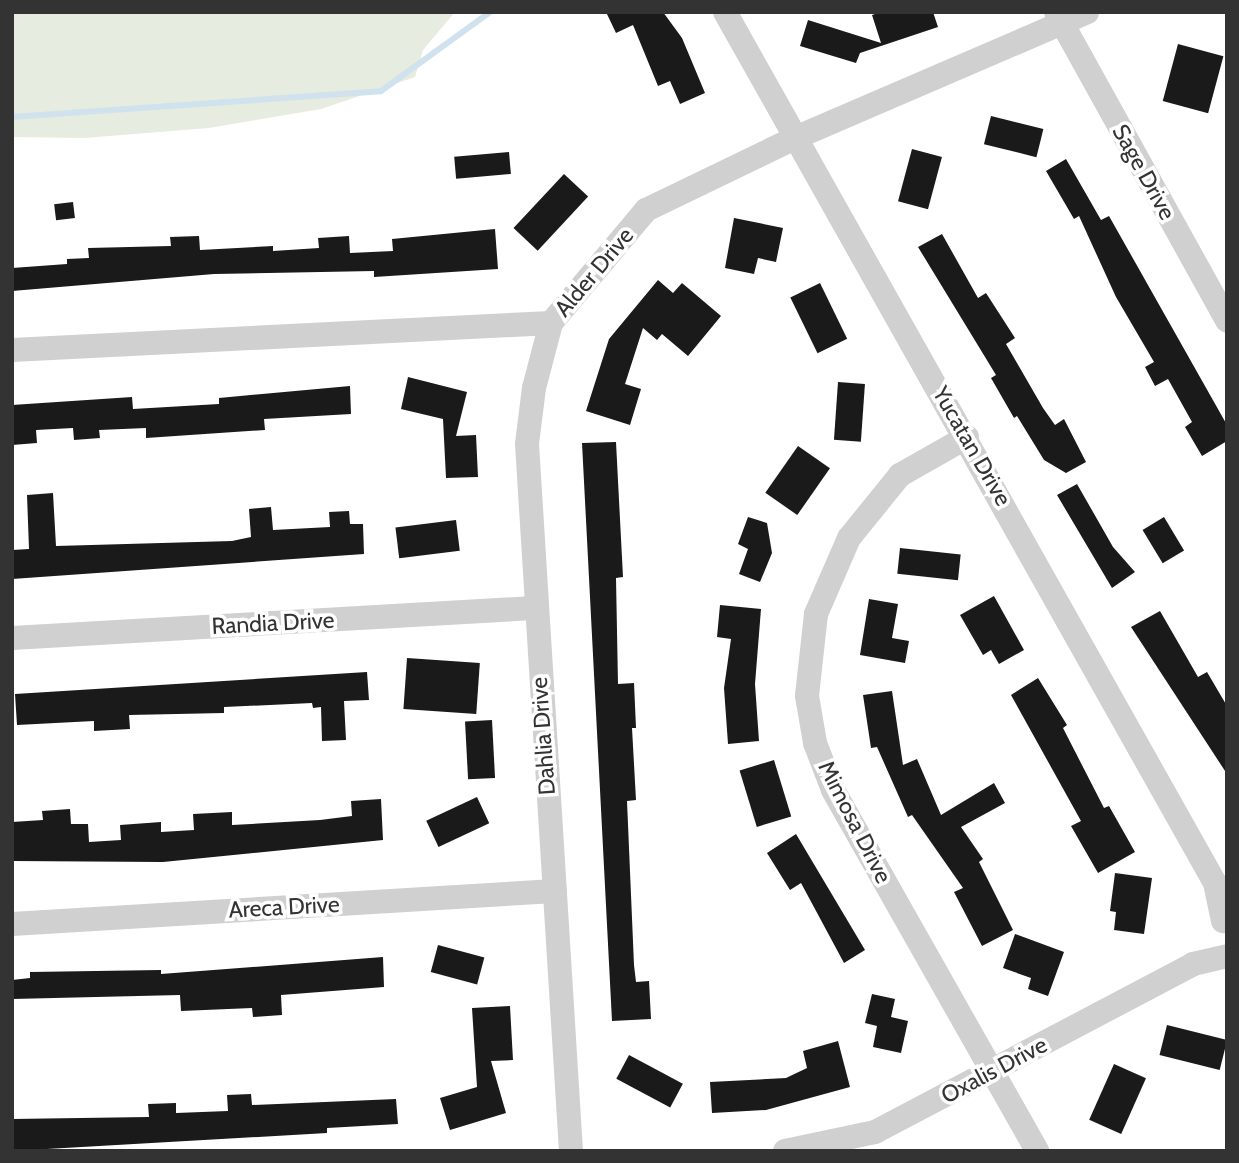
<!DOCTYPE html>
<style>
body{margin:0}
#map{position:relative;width:1239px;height:1163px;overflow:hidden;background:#fff;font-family:Cabin,sans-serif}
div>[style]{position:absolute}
.green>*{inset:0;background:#e6ecdf}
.stream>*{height:6px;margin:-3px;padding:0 3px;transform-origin:3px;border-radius:3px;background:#cfe2ee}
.building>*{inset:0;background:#1a1a1a;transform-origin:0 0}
.minor>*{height:24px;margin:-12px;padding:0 12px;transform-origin:12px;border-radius:12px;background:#d0d0d0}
span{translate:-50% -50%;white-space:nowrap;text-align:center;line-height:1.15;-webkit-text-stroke:7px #fff;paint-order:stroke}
.street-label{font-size:23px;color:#333}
.frame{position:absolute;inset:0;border:14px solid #333;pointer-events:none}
</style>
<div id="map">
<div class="green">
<i style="clip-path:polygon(12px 12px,455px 12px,423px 50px,415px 77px,321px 109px,209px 128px,84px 138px,12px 137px)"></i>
</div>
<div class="stream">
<i style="left:12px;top:117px;width:370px;rotate:-4deg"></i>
<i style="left:381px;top:91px;width:135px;rotate:-35.9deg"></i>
</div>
<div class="building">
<i style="clip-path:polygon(606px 12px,663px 12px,682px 38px,705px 93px,680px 104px,670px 81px,658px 86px,633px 25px,616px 33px)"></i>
<i style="clip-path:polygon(881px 12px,933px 12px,938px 27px,860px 53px,856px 63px,800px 46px,808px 20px,881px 43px,872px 15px)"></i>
<i style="left:1178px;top:44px;width:47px;height:59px;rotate:15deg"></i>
<i style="left:991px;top:116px;width:54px;height:29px;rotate:14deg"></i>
<i style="left:912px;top:149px;width:31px;height:54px;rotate:15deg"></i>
<i style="left:509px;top:152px;width:22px;height:55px;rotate:85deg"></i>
<i style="clip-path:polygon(1066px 159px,1101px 220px,1109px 216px,1227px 425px,1227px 441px,1202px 456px,1185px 427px,1192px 422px,1168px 379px,1155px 386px,1145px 367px,1154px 362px,1116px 297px,1079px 216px,1074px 219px,1046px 171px)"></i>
<i style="left:564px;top:174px;width:33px;height:74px;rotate:43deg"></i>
<i style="left:73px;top:202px;width:16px;height:19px;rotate:83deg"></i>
<i style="clip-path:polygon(734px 218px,783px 228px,776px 262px,758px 258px,754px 274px,725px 268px)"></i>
<i style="clip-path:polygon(495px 229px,498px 269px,374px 277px,374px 271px,214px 274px,12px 291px,12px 268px,67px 264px,67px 259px,89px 258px,88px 248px,171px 246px,170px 237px,199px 236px,200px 250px,273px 246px,273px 251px,319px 248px,318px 238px,349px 236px,350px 253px,393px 251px,392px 239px)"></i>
<i style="clip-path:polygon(942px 234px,978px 298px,986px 293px,1015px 338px,1006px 344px,1043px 408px,1055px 425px,1064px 419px,1086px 462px,1066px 473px,1044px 460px,1017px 416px,1014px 418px,991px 378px,996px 375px,918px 247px)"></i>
<i style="clip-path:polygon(658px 280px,673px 293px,682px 283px,721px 316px,688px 356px,662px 334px,657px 340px,643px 328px,625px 384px,641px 389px,630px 425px,586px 411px,609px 339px)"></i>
<i style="left:820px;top:283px;width:62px;height:33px;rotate:64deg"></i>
<i style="clip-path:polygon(408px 377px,467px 392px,456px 436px,476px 435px,478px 477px,446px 478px,443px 419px,401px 409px)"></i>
<i style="left:838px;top:382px;width:27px;height:58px;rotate:4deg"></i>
<i style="clip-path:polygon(350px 386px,351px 414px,264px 419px,265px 430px,146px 438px,146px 428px,99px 430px,100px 438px,74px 440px,73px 428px,36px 430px,37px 443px,12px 445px,12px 405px,132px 397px,133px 409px,219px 404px,219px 398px)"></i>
<i style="clip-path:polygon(616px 442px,623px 577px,616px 578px,618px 684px,634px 683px,636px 728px,632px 728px,636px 800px,627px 801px,634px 965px,636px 982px,649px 981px,651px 1019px,612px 1021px,582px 443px)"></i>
<i style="left:798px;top:446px;width:39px;height:57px;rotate:35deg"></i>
<i style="clip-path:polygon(1077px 484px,1113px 547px,1135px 572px,1112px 588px,1057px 495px)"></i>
<i style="clip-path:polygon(53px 493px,56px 546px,232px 541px,251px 537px,249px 509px,271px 507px,273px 530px,330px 527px,329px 512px,349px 511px,350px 524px,363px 524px,364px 554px,12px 579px,12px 550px,29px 549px,27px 495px)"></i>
<i style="clip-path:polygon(748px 517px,767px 523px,772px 553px,760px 582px,739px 574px,748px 549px,738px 544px)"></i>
<i style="left:1164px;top:517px;width:39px;height:25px;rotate:59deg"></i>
<i style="left:456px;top:520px;width:31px;height:61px;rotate:83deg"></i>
<i style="left:900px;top:548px;width:61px;height:26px;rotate:6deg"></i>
<i style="clip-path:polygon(994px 596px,1024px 650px,999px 664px,991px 650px,983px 655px,960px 615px)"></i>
<i style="clip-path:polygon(869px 599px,898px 604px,892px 638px,909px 641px,905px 663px,860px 655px)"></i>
<i style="clip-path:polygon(720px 605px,761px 609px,755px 684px,759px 741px,728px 744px,724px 688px,731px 639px,717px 637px)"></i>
<i style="clip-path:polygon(1160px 611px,1198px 677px,1207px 672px,1227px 706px,1227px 774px,1131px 627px)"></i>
<i style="left:407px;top:658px;width:73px;height:51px;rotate:4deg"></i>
<i style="clip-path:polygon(367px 672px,369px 700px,344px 701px,346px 740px,322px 741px,321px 707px,313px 708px,312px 703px,224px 707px,224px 713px,129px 715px,130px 729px,94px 731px,94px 721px,17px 725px,15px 694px)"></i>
<i style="clip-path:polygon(1038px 678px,1067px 725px,1063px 728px,1104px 808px,1109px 806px,1135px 852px,1098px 873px,1071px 826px,1081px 821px,1011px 695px)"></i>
<i style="clip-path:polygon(892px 691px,903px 765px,917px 759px,941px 815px,994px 783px,1005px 803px,961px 827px,983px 859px,979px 862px,1013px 930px,982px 946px,954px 892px,963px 888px,912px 815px,908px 817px,877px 747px,871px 748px,863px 695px)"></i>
<i style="left:492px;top:720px;width:58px;height:27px;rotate:87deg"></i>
<i style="left:774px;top:760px;width:59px;height:36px;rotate:73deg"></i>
<i style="left:477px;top:797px;width:29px;height:56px;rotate:65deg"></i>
<i style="clip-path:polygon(381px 799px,383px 840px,163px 862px,12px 861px,12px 822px,43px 820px,42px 811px,70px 809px,71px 824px,88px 824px,89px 842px,121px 840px,120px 825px,161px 822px,161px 832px,194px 830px,193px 814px,232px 812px,232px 825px,320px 820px,352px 816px,351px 801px)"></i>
<i style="clip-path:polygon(796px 834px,865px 950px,844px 963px,801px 883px,790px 890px,767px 853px)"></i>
<i style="clip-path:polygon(1115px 873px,1152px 878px,1144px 934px,1114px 930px,1116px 912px,1110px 911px)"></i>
<i style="clip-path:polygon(1015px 934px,1064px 952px,1048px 996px,1028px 989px,1031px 978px,1003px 968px)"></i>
<i style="left:438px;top:945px;width:48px;height:28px;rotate:15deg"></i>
<i style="clip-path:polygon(383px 957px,384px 987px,281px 995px,282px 1015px,253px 1017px,252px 1008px,181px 1011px,180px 995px,12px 999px,12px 980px,30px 978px,30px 972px,161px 970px,161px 974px)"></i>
<i style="clip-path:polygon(872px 994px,895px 999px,891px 1017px,908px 1021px,901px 1053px,873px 1047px,877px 1026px,865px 1023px)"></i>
<i style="clip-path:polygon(510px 1006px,513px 1060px,491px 1061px,506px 1113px,450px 1130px,440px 1098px,477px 1087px,472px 1008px)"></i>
<i style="left:1167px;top:1025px;width:62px;height:31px;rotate:14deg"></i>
<i style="clip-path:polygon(838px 1041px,850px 1087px,766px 1110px,712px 1113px,710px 1082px,786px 1078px,807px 1068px,803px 1051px)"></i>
<i style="left:629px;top:1055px;width:61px;height:27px;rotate:28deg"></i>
<i style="left:1114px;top:1064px;width:35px;height:61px;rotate:24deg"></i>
<i style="clip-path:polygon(251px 1094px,252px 1105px,396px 1099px,398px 1124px,327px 1128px,327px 1133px,12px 1151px,12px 1119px,149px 1117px,148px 1104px,176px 1103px,176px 1113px,228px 1111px,227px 1095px)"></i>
</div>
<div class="minor">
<i style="left:725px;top:12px;width:999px;rotate:60.64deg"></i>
<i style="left:1215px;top:883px;width:39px;rotate:78deg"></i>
<i style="left:1056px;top:12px;width:353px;rotate:61deg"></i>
<i style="left:12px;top:350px;width:540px;rotate:-2.87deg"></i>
<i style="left:967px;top:437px;width:77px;rotate:150.4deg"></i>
<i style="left:900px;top:475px;width:81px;rotate:129deg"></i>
<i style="left:849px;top:538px;width:83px;rotate:113.5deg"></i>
<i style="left:816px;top:614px;width:82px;rotate:96.3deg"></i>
<i style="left:807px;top:696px;width:48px;rotate:80.3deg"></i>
<i style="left:815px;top:743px;width:50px;rotate:69deg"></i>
<i style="left:833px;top:790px;width:415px;rotate:60.5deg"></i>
<i style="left:12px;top:638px;width:523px;rotate:-3.29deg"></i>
<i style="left:12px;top:924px;width:544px;rotate:-3.48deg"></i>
<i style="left:571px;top:1151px;width:708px;rotate:-93.56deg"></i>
<i style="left:527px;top:444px;width:56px;rotate:-82.9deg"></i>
<i style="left:534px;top:388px;width:67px;rotate:-75.3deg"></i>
<i style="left:551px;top:323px;width:148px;rotate:-49.9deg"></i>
<i style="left:646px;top:210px;width:165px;rotate:-25.8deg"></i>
<i style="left:795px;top:138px;width:318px;rotate:-23.3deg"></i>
<i style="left:785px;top:1151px;width:92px;rotate:-11.9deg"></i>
<i style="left:875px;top:1132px;width:360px;rotate:-27.8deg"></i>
<i style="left:1193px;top:964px;width:35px;rotate:-13deg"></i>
</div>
<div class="street-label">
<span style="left:1144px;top:172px;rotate:61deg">Sage Drive</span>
<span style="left:594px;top:272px;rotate:-50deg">Alder Drive</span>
<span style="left:972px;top:446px;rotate:60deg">Yucatan Drive</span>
<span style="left:273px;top:623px;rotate:-3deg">Randia Drive</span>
<span style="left:543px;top:736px;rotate:-94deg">Dahlia Drive</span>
<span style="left:855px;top:822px;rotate:63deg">Mimosa Drive</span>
<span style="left:284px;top:907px;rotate:-3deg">Areca Drive</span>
<span style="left:994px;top:1070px;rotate:-28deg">Oxalis Drive</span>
</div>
<div class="frame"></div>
</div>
